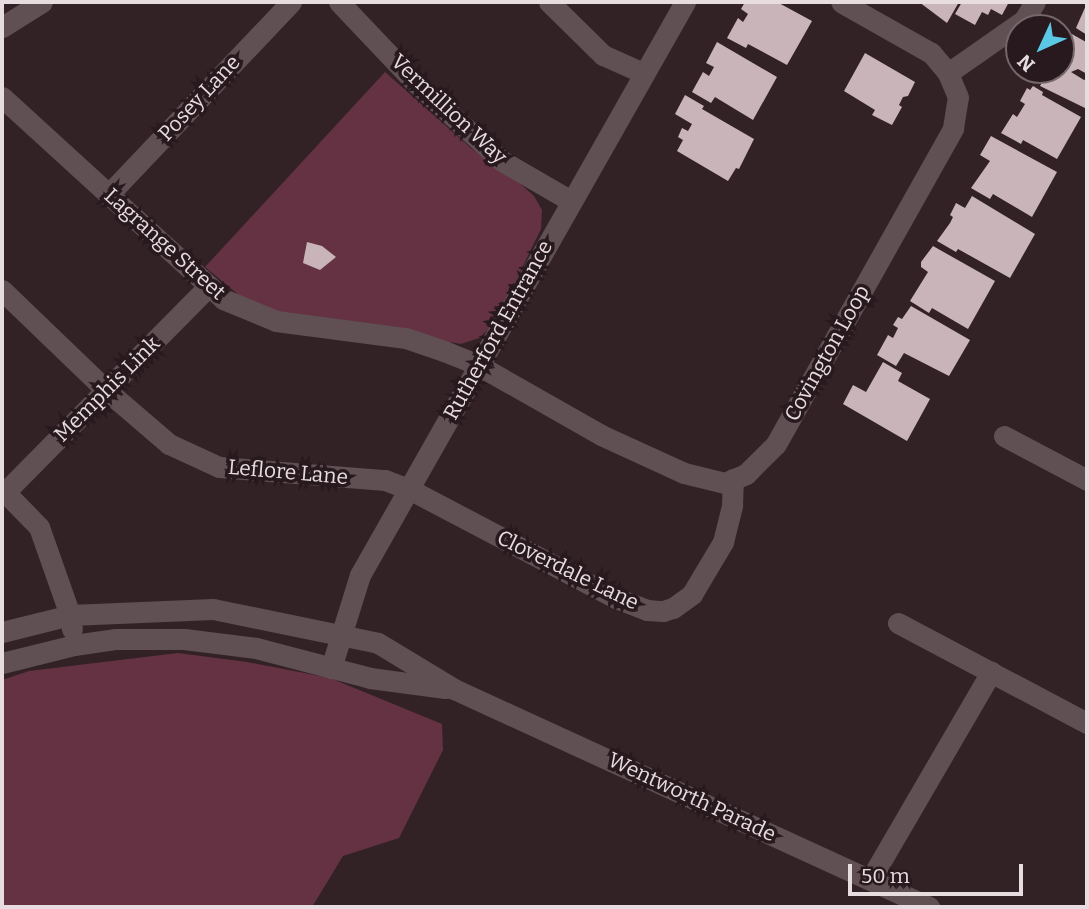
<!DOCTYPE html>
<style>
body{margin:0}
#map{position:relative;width:1089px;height:909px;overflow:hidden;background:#322226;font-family:Bitter,serif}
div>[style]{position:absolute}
.green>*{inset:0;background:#643243}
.building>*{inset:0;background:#c8b4b9}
.minor>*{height:21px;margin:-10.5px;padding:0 10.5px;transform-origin:10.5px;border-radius:10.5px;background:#604f53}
span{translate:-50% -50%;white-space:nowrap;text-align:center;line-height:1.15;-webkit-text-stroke:7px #27191d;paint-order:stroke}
.street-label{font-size:21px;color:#e7dcdf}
.frame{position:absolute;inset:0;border:4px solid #e7dcdf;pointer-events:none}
.north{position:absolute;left:1005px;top:14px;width:70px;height:70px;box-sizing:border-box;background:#27191d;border:2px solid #74676b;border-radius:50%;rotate:225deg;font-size:19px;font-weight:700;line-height:28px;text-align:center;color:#e7dcdf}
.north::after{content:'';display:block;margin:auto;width:24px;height:32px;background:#5bc8e6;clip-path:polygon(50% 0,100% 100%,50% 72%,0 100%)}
.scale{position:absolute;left:848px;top:864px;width:175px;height:32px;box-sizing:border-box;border:4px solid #e7dcdf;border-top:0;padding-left:9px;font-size:21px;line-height:24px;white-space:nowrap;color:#e7dcdf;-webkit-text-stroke:5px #27191d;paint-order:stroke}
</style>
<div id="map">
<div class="green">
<i style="clip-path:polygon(385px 72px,472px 149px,515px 179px,534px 196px,542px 210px,541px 229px,495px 323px,479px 338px,461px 344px,281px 314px,240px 296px,205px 267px)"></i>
<i style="clip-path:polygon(178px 653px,247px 662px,330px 678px,442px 724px,443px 750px,399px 838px,343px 856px,312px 907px,2px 907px,2px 680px,29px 671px)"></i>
</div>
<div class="building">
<i style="clip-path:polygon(745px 2px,777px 2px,812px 21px,787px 65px,748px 44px,746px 48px,727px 38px,738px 18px,743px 22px,748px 14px,741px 9px)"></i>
<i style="clip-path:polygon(919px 2px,959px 2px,947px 23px)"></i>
<i style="clip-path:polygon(962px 2px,1009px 2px,1002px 15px,991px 9px,988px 15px,982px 12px,975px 25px,955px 14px)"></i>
<i style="clip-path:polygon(1087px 3px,1087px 35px,1076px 28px)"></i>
<i style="clip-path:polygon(1070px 33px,1086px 42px,1087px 46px,1087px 74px,1078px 69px,1071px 72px,1084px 80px,1087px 79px,1087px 109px,1040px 86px,1046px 75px,1053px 77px,1050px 75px,1052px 70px,1061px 70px,1061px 42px,1065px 42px)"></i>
<i style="clip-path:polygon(717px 42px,777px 77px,753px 120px,715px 97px,711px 103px,692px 92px,703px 72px,709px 76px,714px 67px,706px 63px)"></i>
<i style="clip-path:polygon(865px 53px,915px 82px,908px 96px,903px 97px,899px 105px,902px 107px,892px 125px,872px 115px,875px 110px,844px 91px)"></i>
<i style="clip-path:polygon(1033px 86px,1043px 92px,1042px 95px,1081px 117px,1057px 159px,1023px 140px,1021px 144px,1001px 133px,1013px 114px,1017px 117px,1025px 104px,1020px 101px,1027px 88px,1030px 90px)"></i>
<i style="clip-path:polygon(685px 95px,704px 106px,702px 109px,754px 139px,739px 169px,736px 168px,728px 181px,677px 151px,683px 140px,678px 137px,682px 128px,688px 131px,692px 124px,675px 114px)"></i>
<i style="clip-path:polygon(991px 136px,1057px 172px,1032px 217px,993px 194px,990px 199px,971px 188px,990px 161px,980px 155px)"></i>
<i style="clip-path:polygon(972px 196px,1035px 234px,1010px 278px,958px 249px,956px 252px,937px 241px,950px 223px,953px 217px,950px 215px,956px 203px,965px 208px)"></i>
<i style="clip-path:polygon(307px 242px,322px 246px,336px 257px,320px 270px,303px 263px)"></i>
<i style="clip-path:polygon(933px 246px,995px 281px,968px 329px,932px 308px,929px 313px,910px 301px,928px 272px,921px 267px,921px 262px)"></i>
<i style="clip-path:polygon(911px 306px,970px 340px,949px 376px,904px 353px,896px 366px,877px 355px,888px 335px,893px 338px,898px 328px,893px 325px,898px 317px,902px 319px)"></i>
<i style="clip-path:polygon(883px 362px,902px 373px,898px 381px,930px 399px,907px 441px,843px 404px,853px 385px,866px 392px)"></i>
</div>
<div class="minor">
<i style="left:339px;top:2px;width:112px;rotate:46.5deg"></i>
<i style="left:416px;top:83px;width:116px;rotate:42.2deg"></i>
<i style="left:502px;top:161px;width:80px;rotate:30.1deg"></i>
<i style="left:549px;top:2px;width:76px;rotate:44.5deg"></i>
<i style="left:603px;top:55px;width:44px;rotate:24.2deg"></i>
<i style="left:2px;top:27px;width:47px;rotate:-32deg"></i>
<i style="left:948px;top:73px;width:93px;rotate:-34.9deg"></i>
<i style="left:1024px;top:20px;width:21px;rotate:-59deg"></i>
<i style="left:2px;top:97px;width:299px;rotate:42.4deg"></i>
<i style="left:223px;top:299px;width:57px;rotate:22.5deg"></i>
<i style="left:276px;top:321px;width:131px;rotate:7.5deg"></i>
<i style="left:406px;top:338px;width:40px;rotate:18.9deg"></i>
<i style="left:444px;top:351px;width:37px;rotate:22deg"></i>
<i style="left:478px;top:365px;width:142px;rotate:29.6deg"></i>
<i style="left:601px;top:435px;width:91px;rotate:24.6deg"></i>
<i style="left:684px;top:473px;width:42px;rotate:13.7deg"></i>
<i style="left:725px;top:483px;width:23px;rotate:-23deg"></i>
<i style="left:746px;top:474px;width:42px;rotate:-45deg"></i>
<i style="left:776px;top:444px;width:362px;rotate:-60.7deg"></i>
<i style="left:953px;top:128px;width:31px;rotate:-81deg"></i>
<i style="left:958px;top:97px;width:26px;rotate:-113deg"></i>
<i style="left:948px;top:73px;width:26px;rotate:-130deg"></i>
<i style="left:931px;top:53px;width:103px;rotate:-150.5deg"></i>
<i style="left:108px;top:195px;width:266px;rotate:-46.5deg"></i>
<i style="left:2px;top:290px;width:144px;rotate:43.9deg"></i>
<i style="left:106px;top:390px;width:83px;rotate:40.6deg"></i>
<i style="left:169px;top:444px;width:55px;rotate:24.7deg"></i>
<i style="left:219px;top:467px;width:167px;rotate:4.5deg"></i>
<i style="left:385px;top:480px;width:26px;rotate:21deg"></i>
<i style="left:409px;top:489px;width:234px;rotate:27.8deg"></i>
<i style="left:616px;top:598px;width:33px;rotate:21deg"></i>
<i style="left:647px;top:610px;width:16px;rotate:4deg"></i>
<i style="left:663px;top:611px;width:10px;rotate:-17deg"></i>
<i style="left:673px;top:608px;width:24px;rotate:-36deg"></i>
<i style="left:692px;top:594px;width:61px;rotate:-59.2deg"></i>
<i style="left:723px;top:542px;width:38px;rotate:-76deg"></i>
<i style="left:732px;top:505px;width:26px;rotate:-88deg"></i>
<i style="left:1004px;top:436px;width:94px;rotate:27.9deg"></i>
<i style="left:2px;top:489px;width:53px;rotate:45.8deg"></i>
<i style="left:39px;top:527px;width:93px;rotate:70.6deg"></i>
<i style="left:70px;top:615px;width:14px;rotate:82deg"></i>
<i style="left:5px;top:492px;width:290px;rotate:-45.3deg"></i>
<i style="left:898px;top:623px;width:214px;rotate:27.9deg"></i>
<i style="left:2px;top:632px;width:70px;rotate:-14deg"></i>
<i style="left:70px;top:615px;width:143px;rotate:-2.4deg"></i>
<i style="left:213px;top:609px;width:168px;rotate:11.6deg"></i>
<i style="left:378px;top:643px;width:89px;rotate:31.2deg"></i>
<i style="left:454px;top:689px;width:523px;rotate:24.65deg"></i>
<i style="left:2px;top:663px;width:74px;rotate:-14deg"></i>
<i style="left:74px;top:645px;width:41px;rotate:-8.3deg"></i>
<i style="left:115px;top:639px;width:69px"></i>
<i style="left:184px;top:639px;width:73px;rotate:7.1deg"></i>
<i style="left:256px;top:648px;width:118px;rotate:14.7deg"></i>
<i style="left:370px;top:678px;width:76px;rotate:7.6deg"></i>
<i style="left:331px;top:668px;width:97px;rotate:-72.7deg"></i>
<i style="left:360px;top:575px;width:659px;rotate:-60.44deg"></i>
<i style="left:870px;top:880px;width:241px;rotate:-59.8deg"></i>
</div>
<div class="street-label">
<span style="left:199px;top:98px;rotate:-47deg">Posey Lane</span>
<span style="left:449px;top:109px;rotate:43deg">Vermillion Way</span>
<span style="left:165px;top:244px;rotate:42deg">Lagrange Street</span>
<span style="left:498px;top:330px;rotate:-61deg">Rutherford Entrance</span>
<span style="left:827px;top:353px;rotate:-61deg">Covington Loop</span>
<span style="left:107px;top:389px;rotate:-45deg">Memphis Link</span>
<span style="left:288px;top:472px;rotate:5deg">Leflore Lane</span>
<span style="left:568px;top:570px;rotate:26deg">Cloverdale Lane</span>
<span style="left:692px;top:797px;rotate:25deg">Wentworth Parade</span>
</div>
<div class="frame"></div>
<div class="north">N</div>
<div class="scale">50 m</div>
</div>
